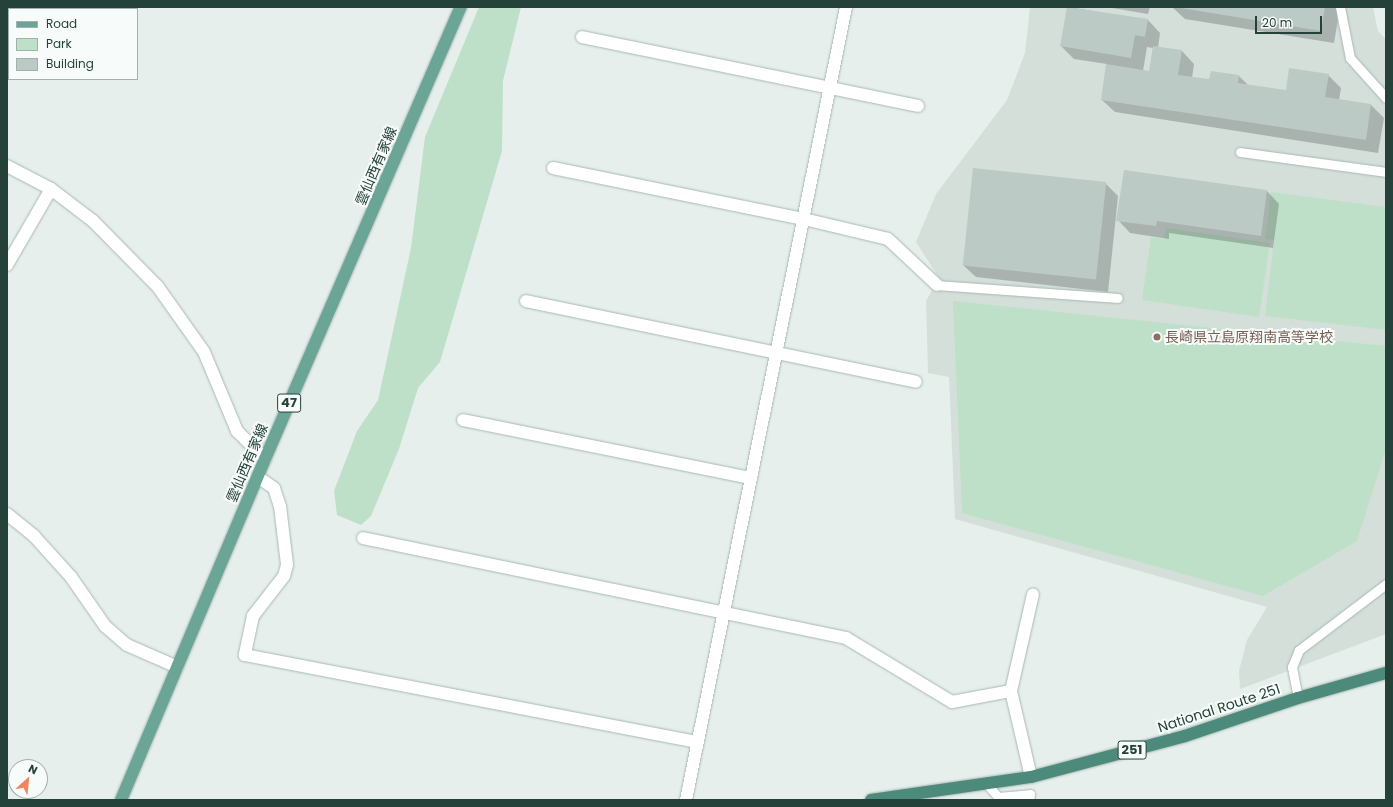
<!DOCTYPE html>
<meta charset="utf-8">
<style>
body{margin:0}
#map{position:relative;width:1393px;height:807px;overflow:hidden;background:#e6efeb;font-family:Poppins,"Noto Sans JP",sans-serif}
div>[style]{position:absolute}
.built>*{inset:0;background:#d4dfda}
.green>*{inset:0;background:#bfe0c8}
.shadow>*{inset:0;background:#0003}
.building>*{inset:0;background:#bbcac4;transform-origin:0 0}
.roads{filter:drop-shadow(0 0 1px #a8b8b2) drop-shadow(0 0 1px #a8b8b2)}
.service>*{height:9px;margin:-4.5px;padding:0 4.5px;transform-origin:4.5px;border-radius:4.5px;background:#fff}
.minor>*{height:12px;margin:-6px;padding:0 6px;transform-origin:6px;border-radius:6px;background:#fff}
.primary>*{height:12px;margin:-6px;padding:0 6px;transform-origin:6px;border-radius:6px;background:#6aa596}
.trunk>*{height:12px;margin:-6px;padding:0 6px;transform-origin:6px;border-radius:6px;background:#4c8a7c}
.dots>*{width:11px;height:11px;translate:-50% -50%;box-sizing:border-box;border:2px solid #f7fbf9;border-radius:50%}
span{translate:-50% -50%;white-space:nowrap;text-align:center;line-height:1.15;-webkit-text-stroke:4px #f7fbf9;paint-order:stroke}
.shield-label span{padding:1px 3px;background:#f7fbf9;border:1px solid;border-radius:3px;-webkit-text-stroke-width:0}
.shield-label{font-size:13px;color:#24423a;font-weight:700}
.street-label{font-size:14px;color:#24423a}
.education-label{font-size:14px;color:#785e54}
.left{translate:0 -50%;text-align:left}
.frame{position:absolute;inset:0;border:8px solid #24423a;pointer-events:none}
.legend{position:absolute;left:8px;top:8px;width:130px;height:72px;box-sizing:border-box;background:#f7fbf9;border:1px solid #a3b1ad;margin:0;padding:5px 7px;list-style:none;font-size:12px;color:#24423a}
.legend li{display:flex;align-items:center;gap:8px;height:20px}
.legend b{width:20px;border:1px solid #a3b1ad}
.north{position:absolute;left:8px;top:759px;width:40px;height:40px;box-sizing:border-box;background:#f7fbf9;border:1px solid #a3b1ad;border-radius:50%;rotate:27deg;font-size:11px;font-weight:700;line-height:16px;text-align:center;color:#24423a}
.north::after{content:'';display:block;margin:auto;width:14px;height:18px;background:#f4845f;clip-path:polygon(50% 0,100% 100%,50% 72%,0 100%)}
.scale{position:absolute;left:1255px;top:16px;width:67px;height:18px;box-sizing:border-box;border:2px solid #24423a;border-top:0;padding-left:5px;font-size:12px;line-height:14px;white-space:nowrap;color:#24423a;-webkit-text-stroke:3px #f7fbf9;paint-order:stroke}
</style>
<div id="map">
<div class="built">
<i style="clip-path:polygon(1030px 7px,1373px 7px,1378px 31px,1386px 39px,1386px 634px,1240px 689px,1239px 671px,1247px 640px,1267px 607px,955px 519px,949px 377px,928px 373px,926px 301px,939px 278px,916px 242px,936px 194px,1007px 100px,1025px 53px)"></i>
</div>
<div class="green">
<i style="clip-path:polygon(479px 7px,521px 7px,503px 81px,502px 151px,440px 362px,418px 388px,399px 449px,371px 516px,361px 525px,337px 515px,334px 491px,357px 431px,378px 400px,411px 248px,425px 137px)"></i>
<i style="clip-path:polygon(1271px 192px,1386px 207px,1386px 330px,1265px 316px,1274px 240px,1265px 239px)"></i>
<i style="clip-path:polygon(1166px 228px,1270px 243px,1259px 317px,1142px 300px,1151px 237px,1164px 239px)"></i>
<i style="clip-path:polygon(953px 301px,1386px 346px,1386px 449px,1357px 541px,1263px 596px,962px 513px)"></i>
</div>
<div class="shadow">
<i style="clip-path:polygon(evenodd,1068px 7px,1148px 20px,1160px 33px,1158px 48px,1182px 51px,1194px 64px,1192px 78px,1210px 80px,1239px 76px,1248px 85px,1287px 92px,1328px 75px,1341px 88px,1339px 100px,1371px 105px,1384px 118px,1378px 153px,1115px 112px,1102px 100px,1107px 64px,1074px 59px,1061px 46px,1068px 7px,1147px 47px,1153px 48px,1150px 72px,1143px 71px,1147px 47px)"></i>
<i style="clip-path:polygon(1106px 7px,1150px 7px,1148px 14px)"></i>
<i style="clip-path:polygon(1172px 7px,1340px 7px,1334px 43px,1185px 19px)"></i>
<i style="clip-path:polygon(1105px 183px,1118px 196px,1108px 292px,976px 277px,963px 265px)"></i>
<i style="clip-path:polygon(1267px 191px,1279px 204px,1273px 248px,1169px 233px,1169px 239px,1130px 233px,1118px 220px)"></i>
</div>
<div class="building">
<i style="clip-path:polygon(1067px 7px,1148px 19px,1145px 37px,1135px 35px,1131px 58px,1060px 46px)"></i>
<i style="clip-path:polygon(1175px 7px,1325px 7px,1321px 31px)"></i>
<i style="clip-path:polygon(1153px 46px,1182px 50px,1178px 75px,1209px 79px,1211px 71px,1239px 75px,1238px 83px,1286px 90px,1289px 68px,1329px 74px,1325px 97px,1371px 104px,1366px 140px,1101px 100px,1106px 64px,1149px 71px)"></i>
<i style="left:973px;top:168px;width:134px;height:98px;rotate:6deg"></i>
<i style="clip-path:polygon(1124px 170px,1267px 190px,1261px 236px,1157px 221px,1156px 226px,1116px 221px)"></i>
</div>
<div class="roads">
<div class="service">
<i style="left:1340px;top:7px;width:52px;rotate:78.9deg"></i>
<i style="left:1350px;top:58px;width:54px;rotate:48deg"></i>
<i style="left:1240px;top:152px;width:147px;rotate:7.8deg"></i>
<i style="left:937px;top:285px;width:181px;rotate:4.1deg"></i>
<i style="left:1298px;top:698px;width:32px;rotate:-101deg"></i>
<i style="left:1292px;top:667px;width:18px;rotate:-68deg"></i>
<i style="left:1299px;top:650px;width:109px;rotate:-37.2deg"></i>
<i style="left:986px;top:783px;width:18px;rotate:49deg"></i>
<i style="left:998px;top:797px;width:32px;rotate:-5deg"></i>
<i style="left:1030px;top:794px;width:6px;rotate:99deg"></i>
</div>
<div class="minor">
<i style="left:582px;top:37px;width:343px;rotate:11.6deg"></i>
<i style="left:7px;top:166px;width:50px;rotate:27.6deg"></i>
<i style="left:51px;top:189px;width:53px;rotate:37.3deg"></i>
<i style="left:93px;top:221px;width:93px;rotate:45.4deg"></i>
<i style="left:158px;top:287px;width:80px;rotate:54.7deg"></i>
<i style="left:204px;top:352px;width:86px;rotate:67.3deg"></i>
<i style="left:237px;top:431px;width:40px;rotate:45deg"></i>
<i style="left:553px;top:168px;width:256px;rotate:11.5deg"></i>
<i style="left:804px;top:219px;width:86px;rotate:13.4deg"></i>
<i style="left:888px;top:239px;width:67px;rotate:43.2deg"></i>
<i style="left:7px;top:265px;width:88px;rotate:-59.9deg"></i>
<i style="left:526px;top:301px;width:398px;rotate:11.7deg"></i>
<i style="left:463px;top:420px;width:294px;rotate:11.4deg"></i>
<i style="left:258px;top:477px;width:19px;rotate:35deg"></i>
<i style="left:274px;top:488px;width:19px;rotate:72deg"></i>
<i style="left:280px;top:506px;width:59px;rotate:83.2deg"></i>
<i style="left:287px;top:565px;width:11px;rotate:105deg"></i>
<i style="left:284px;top:576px;width:51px;rotate:127.8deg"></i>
<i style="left:253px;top:616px;width:40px;rotate:102deg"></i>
<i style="left:245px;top:655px;width:460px;rotate:10.9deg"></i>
<i style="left:7px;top:514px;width:35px;rotate:39deg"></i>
<i style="left:34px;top:536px;width:55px;rotate:47.9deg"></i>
<i style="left:71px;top:577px;width:60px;rotate:55.2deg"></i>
<i style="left:105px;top:626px;width:29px;rotate:41deg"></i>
<i style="left:127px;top:645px;width:55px;rotate:23.7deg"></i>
<i style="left:363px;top:538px;width:493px;rotate:11.7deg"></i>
<i style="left:846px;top:638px;width:124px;rotate:31.1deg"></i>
<i style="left:952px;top:702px;width:60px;rotate:-10.6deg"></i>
<i style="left:1011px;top:691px;width:88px;rotate:76.9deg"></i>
<i style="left:1011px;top:691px;width:99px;rotate:-77.2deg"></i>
<i style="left:686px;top:800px;width:809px;rotate:-78.59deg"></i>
</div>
<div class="primary">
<i style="left:121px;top:800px;width:370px;rotate:-67.1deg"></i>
<i style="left:265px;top:459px;width:493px;rotate:-66.6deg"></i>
</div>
<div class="trunk">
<i style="left:871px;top:800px;width:162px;rotate:-8.2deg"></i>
<i style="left:1031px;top:777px;width:159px;rotate:-14.9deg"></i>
<i style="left:1185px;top:736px;width:119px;rotate:-18.6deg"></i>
<i style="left:1298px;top:698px;width:91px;rotate:-15.9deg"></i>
</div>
</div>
<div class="dots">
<i style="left:1157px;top:337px;background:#8d6e63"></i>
</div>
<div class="shield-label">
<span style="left:289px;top:403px">47</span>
<span style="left:1132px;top:750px">251</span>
</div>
<div class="street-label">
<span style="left:376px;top:166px;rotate:-67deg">雲仙西有家線</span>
<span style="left:247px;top:463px;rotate:-67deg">雲仙西有家線</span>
<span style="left:1219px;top:708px;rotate:-18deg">National Route 251</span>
</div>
<div class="education-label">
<span class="left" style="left:1165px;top:337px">長崎県立島原翔南高等学校</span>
</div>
<div class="frame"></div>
<ul class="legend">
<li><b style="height:5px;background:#6aa596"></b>Road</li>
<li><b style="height:11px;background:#bfe0c8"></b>Park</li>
<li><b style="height:11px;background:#bbcac4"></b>Building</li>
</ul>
<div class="north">N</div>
<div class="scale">20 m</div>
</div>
